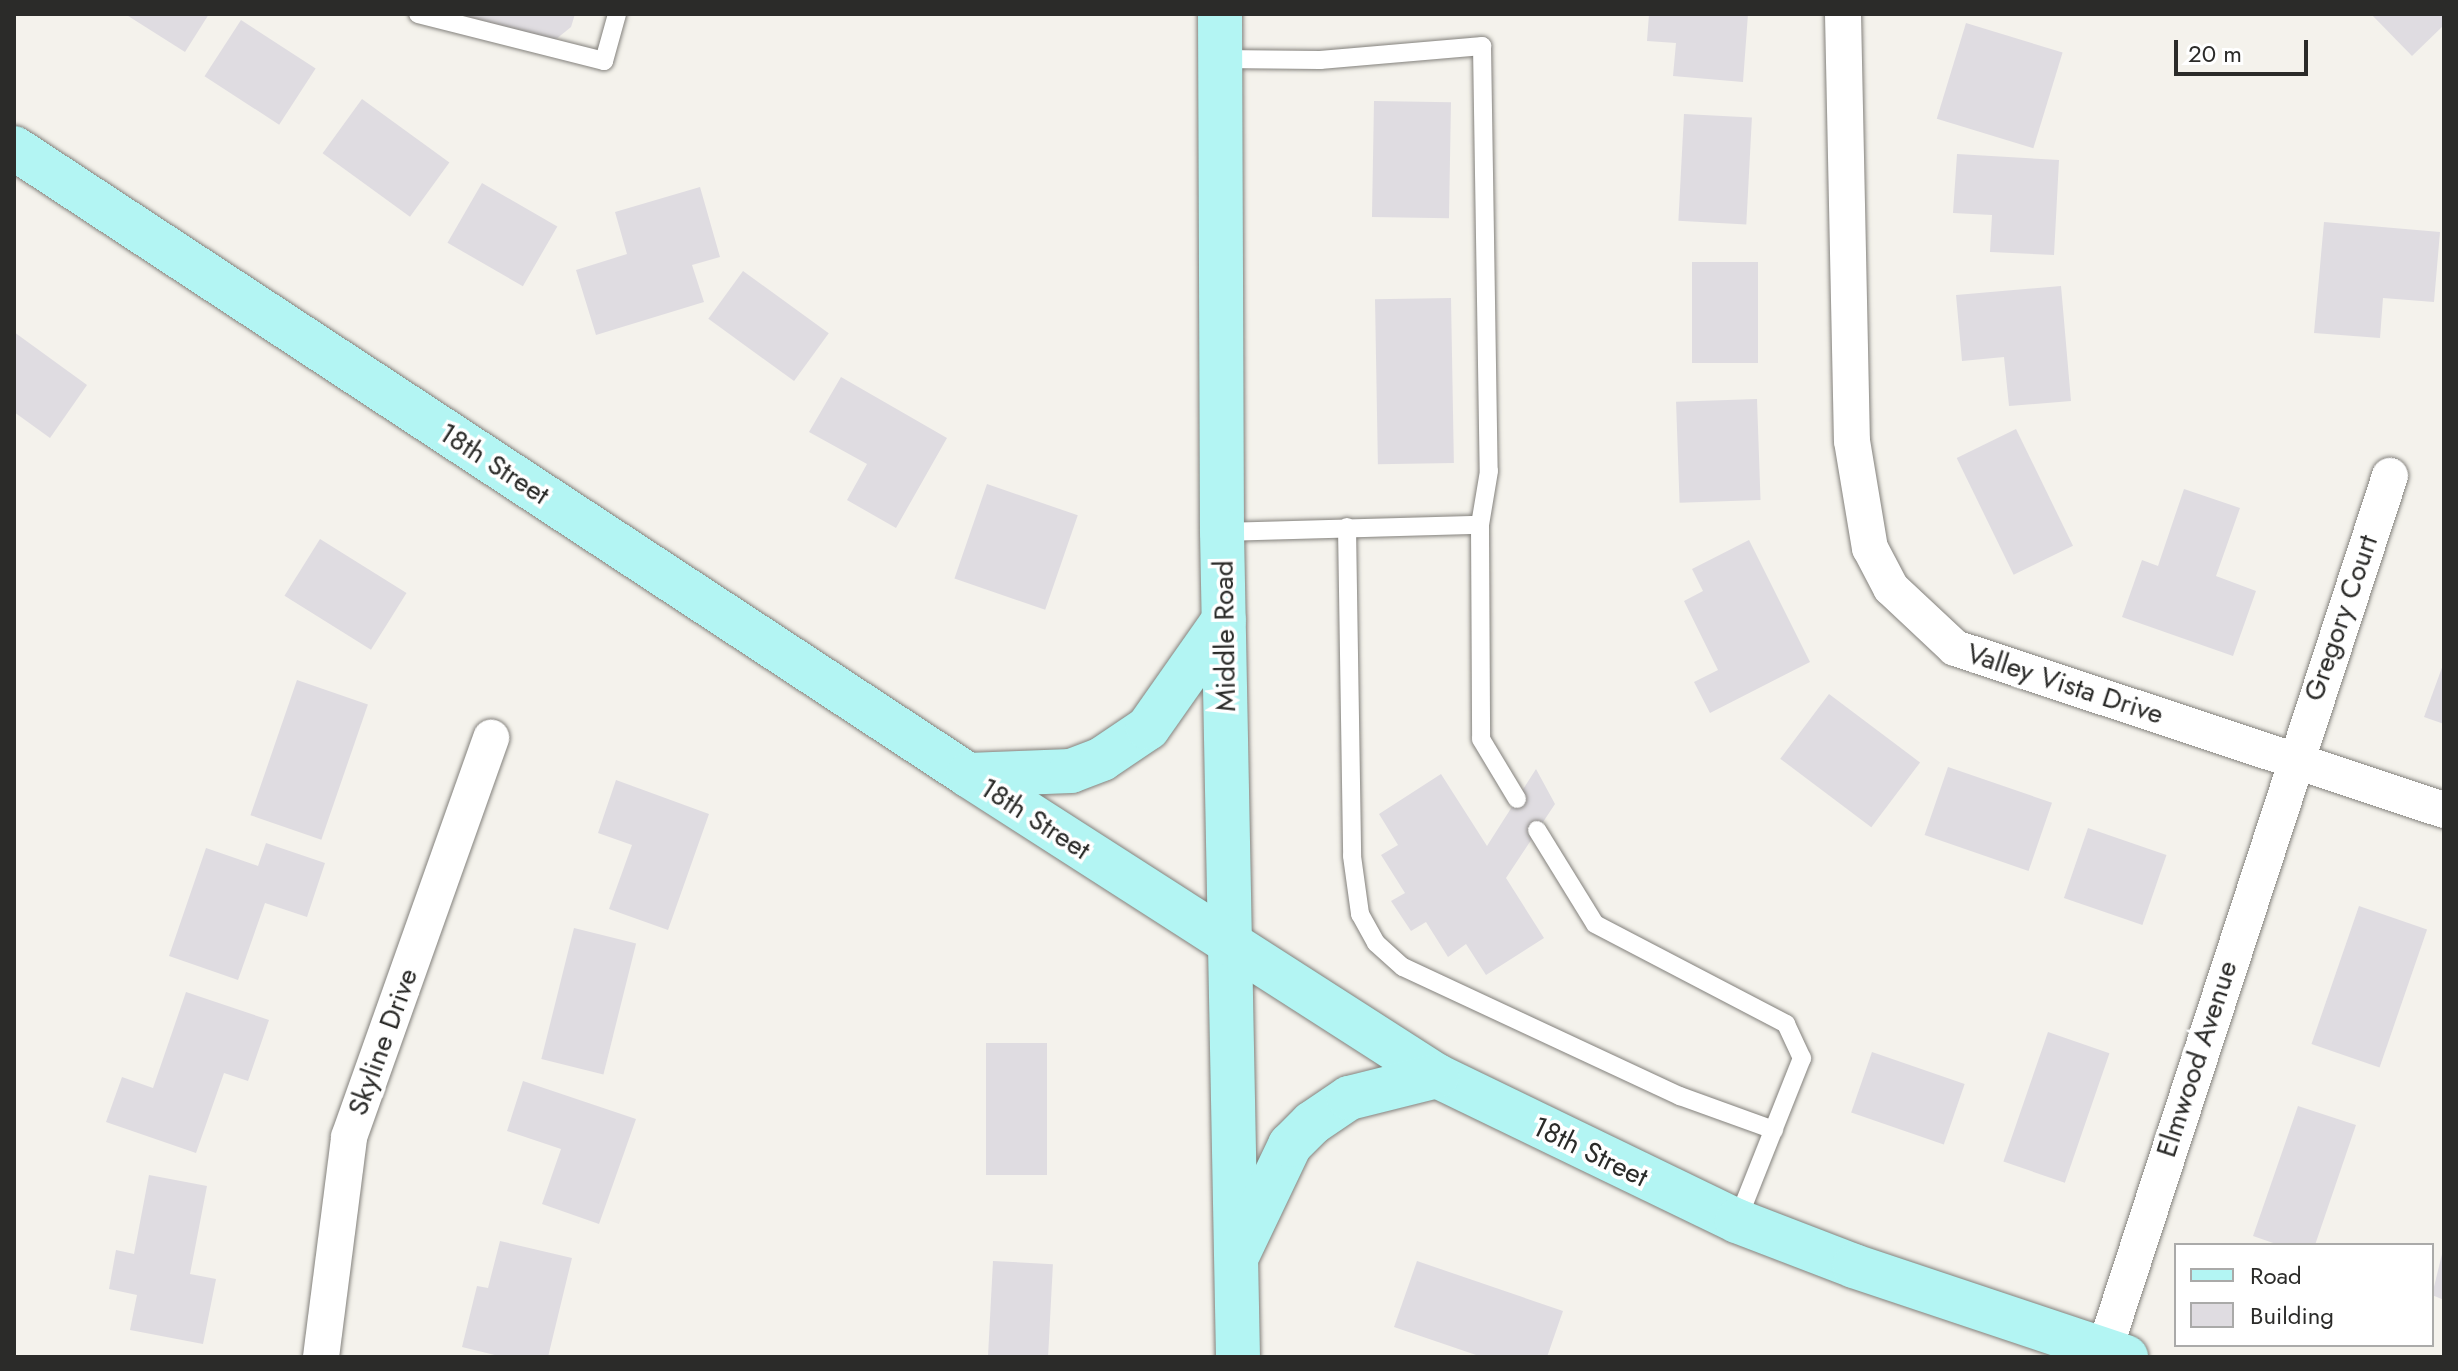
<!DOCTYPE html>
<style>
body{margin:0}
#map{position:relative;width:2458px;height:1371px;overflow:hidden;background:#f4f2ec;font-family:Jost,sans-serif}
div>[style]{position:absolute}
.building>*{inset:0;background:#dfdce1;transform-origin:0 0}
.roads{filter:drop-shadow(0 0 2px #83817c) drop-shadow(0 0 2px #83817c)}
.lane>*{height:18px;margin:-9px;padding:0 9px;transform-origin:9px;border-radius:9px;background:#fff}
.street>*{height:36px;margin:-18px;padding:0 18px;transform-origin:18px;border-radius:18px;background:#fff}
.secondary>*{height:44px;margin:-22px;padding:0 22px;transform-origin:22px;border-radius:22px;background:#b3f5f3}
span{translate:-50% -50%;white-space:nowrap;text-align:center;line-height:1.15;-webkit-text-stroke:7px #fff;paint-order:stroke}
.street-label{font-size:28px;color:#2b2b29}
.frame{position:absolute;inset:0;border:16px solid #2b2b29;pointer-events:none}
.legend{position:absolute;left:2174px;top:1243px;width:260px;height:104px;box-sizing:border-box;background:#fff;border:2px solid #aaaaa9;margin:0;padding:10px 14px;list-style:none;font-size:24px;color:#2b2b29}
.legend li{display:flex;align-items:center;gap:16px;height:40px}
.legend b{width:40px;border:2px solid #aaaaa9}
.scale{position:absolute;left:2174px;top:40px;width:134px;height:36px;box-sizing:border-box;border:4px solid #2b2b29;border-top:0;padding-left:10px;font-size:24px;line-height:28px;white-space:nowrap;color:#2b2b29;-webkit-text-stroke:6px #fff;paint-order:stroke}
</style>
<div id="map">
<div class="building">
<i style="clip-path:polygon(125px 14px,209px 14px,185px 52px)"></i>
<i style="clip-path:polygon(575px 14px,571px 27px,555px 40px,462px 15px)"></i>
<i style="clip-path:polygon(1649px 14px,1748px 14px,1743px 82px,1673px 76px,1676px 43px,1647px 41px)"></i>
<i style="clip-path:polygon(2371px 14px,2444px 14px,2444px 25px,2412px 56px)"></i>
<i style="left:241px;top:20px;width:89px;height:67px;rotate:33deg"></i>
<i style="left:1966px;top:23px;width:101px;height:100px;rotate:17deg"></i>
<i style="left:362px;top:99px;width:108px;height:67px;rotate:36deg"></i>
<i style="left:1374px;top:101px;width:77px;height:116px;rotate:1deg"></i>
<i style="left:1684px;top:114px;width:68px;height:107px;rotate:3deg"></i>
<i style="clip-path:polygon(1957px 154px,2059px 160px,2054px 255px,1990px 252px,1992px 215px,1953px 213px)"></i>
<i style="left:482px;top:183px;width:87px;height:69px;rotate:30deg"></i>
<i style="clip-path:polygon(700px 187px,720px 257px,692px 265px,704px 302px,596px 335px,576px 270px,627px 254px,615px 212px)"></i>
<i style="clip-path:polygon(2324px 222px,2440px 232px,2434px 302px,2383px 298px,2380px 338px,2314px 333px)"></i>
<i style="left:1692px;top:262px;width:66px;height:101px"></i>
<i style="left:743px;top:271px;width:106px;height:59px;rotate:36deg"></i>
<i style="clip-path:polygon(2061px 286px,2071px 401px,2009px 406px,2004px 357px,1962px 361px,1956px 295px)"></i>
<i style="left:1451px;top:298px;width:165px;height:76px;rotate:89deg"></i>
<i style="clip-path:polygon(14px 332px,87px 385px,50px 438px,14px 412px)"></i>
<i style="clip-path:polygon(841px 377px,947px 438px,896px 528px,847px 500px,867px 464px,809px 432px)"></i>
<i style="left:1757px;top:399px;width:101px;height:81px;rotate:88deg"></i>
<i style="left:2016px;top:429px;width:130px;height:66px;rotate:64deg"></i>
<i style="left:987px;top:484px;width:96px;height:100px;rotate:19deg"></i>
<i style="clip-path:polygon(2184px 489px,2240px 508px,2216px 576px,2256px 591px,2233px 656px,2122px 617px,2142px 560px,2158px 566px)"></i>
<i style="left:320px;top:539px;width:102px;height:67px;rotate:32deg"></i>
<i style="clip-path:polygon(1749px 540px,1810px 662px,1710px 713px,1694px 682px,1718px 670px,1684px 601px,1703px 591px,1692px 569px)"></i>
<i style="clip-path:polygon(2444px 662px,2444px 724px,2424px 717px)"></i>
<i style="left:297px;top:680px;width:75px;height:143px;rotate:19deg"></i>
<i style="left:1829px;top:694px;width:114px;height:81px;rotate:37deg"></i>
<i style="left:1948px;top:767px;width:110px;height:72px;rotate:19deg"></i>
<i style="clip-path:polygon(1536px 769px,1555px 804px,1506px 878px,1544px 938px,1486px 975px,1466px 944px,1448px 957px,1426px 922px,1411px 931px,1391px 901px,1405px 893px,1381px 855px,1398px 845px,1379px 814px,1441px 774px,1487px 846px)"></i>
<i style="clip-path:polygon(616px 780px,709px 814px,668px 930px,609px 909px,632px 845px,598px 833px)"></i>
<i style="left:2088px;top:828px;width:83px;height:74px;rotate:19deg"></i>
<i style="clip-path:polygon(266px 843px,325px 863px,307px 917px,265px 903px,238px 980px,169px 956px,206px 848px,258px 866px)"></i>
<i style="left:2359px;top:906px;width:72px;height:146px;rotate:19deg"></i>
<i style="left:574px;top:928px;width:64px;height:135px;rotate:14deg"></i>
<i style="clip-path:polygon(186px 992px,269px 1020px,248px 1081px,224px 1073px,196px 1153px,106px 1122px,122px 1077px,153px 1088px)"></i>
<i style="left:2048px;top:1032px;width:65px;height:137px;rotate:19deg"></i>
<i style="left:986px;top:1043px;width:61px;height:132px"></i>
<i style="left:1872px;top:1052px;width:98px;height:64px;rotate:19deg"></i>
<i style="clip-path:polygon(523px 1081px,636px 1119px,599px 1224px,542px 1204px,561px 1149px,507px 1131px)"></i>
<i style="clip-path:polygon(2298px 1106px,2356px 1125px,2315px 1245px,2279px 1245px,2253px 1236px)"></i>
<i style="clip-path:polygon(149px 1175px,207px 1186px,190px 1274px,216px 1279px,203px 1344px,130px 1330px,137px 1295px,109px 1289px,116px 1250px,134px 1254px)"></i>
<i style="clip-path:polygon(500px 1241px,572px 1258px,548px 1357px,503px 1357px,462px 1347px,477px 1286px,488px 1288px)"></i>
<i style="clip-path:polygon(2444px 1246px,2444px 1300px,2432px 1295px)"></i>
<i style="left:993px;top:1261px;width:60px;height:96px;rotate:3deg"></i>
<i style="clip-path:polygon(1417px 1261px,1563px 1311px,1547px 1357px,1482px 1357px,1394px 1327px)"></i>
</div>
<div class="roads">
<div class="lane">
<i style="left:418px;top:14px;width:192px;rotate:14.2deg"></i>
<i style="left:604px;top:61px;width:49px;rotate:-74.5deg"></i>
<i style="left:1221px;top:59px;width:99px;rotate:0.6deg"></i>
<i style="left:1320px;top:60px;width:163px;rotate:-4.9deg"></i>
<i style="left:1482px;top:46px;width:425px;rotate:89.1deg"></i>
<i style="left:1489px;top:471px;width:55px;rotate:99.5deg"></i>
<i style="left:1480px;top:525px;width:214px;rotate:89.7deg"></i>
<i style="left:1481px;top:739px;width:70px;rotate:59deg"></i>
<i style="left:1347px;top:527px;width:329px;rotate:89.1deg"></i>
<i style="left:1352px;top:856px;width:59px;rotate:82.1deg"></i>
<i style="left:1360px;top:914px;width:33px;rotate:61deg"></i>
<i style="left:1376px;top:943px;width:36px;rotate:42deg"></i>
<i style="left:1403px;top:967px;width:306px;rotate:25deg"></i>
<i style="left:1680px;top:1096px;width:100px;rotate:19.9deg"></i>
<i style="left:1222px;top:532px;width:258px;rotate:-1.6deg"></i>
<i style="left:1537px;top:830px;width:110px;rotate:58.3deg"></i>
<i style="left:1595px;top:924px;width:216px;rotate:27.6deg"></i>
<i style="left:1786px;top:1024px;width:38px;rotate:65deg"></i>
<i style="left:1802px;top:1058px;width:175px;rotate:111.7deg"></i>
</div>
<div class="street">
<i style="left:1843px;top:14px;width:427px;rotate:88.8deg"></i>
<i style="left:1852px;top:441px;width:109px;rotate:80.5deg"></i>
<i style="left:1870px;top:548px;width:45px;rotate:62.3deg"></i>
<i style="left:1891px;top:588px;width:88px;rotate:43.2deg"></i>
<i style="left:1955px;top:648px;width:515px;rotate:18.33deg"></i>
<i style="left:321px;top:1357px;width:222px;rotate:-82.7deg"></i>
<i style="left:349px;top:1137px;width:424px;rotate:-70.4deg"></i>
<i style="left:2102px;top:1357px;width:927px;rotate:-71.9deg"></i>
</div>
<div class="secondary">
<i style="left:1220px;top:14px;width:518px;rotate:89.78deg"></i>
<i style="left:1222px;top:532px;width:825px;rotate:88.89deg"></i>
<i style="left:14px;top:148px;width:1142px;rotate:33.31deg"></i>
<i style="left:968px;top:775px;width:557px;rotate:32.69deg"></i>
<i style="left:1437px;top:1076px;width:333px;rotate:25.8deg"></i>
<i style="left:1737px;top:1221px;width:125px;rotate:21deg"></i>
<i style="left:1854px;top:1266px;width:287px;rotate:18.5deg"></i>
<i style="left:968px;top:775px;width:103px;rotate:-2.2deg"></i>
<i style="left:1071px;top:771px;width:33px;rotate:-21deg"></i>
<i style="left:1102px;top:759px;width:55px;rotate:-34deg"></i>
<i style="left:1148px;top:728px;width:132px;rotate:-54.9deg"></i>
<i style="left:1239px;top:1252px;width:119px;rotate:-64.5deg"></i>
<i style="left:1290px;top:1145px;width:31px;rotate:-45deg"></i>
<i style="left:1312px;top:1123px;width:45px;rotate:-34deg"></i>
<i style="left:1349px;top:1098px;width:91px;rotate:-14deg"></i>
</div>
</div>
<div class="street-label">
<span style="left:494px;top:464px;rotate:33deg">18th Street</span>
<span style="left:2341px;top:618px;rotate:-71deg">Gregory Court</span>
<span style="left:1225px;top:636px;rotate:-91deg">Middle Road</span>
<span style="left:2065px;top:684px;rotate:18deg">Valley Vista Drive</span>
<span style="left:1035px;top:819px;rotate:33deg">18th Street</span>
<span style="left:383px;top:1042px;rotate:-70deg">Skyline Drive</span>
<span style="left:2197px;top:1059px;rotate:-72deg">Elmwood Avenue</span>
<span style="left:1590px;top:1152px;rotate:26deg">18th Street</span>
</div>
<div class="frame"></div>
<ul class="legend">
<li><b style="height:10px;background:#b3f5f3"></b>Road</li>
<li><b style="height:22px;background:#dfdce1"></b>Building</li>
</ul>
<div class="scale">20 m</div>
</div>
